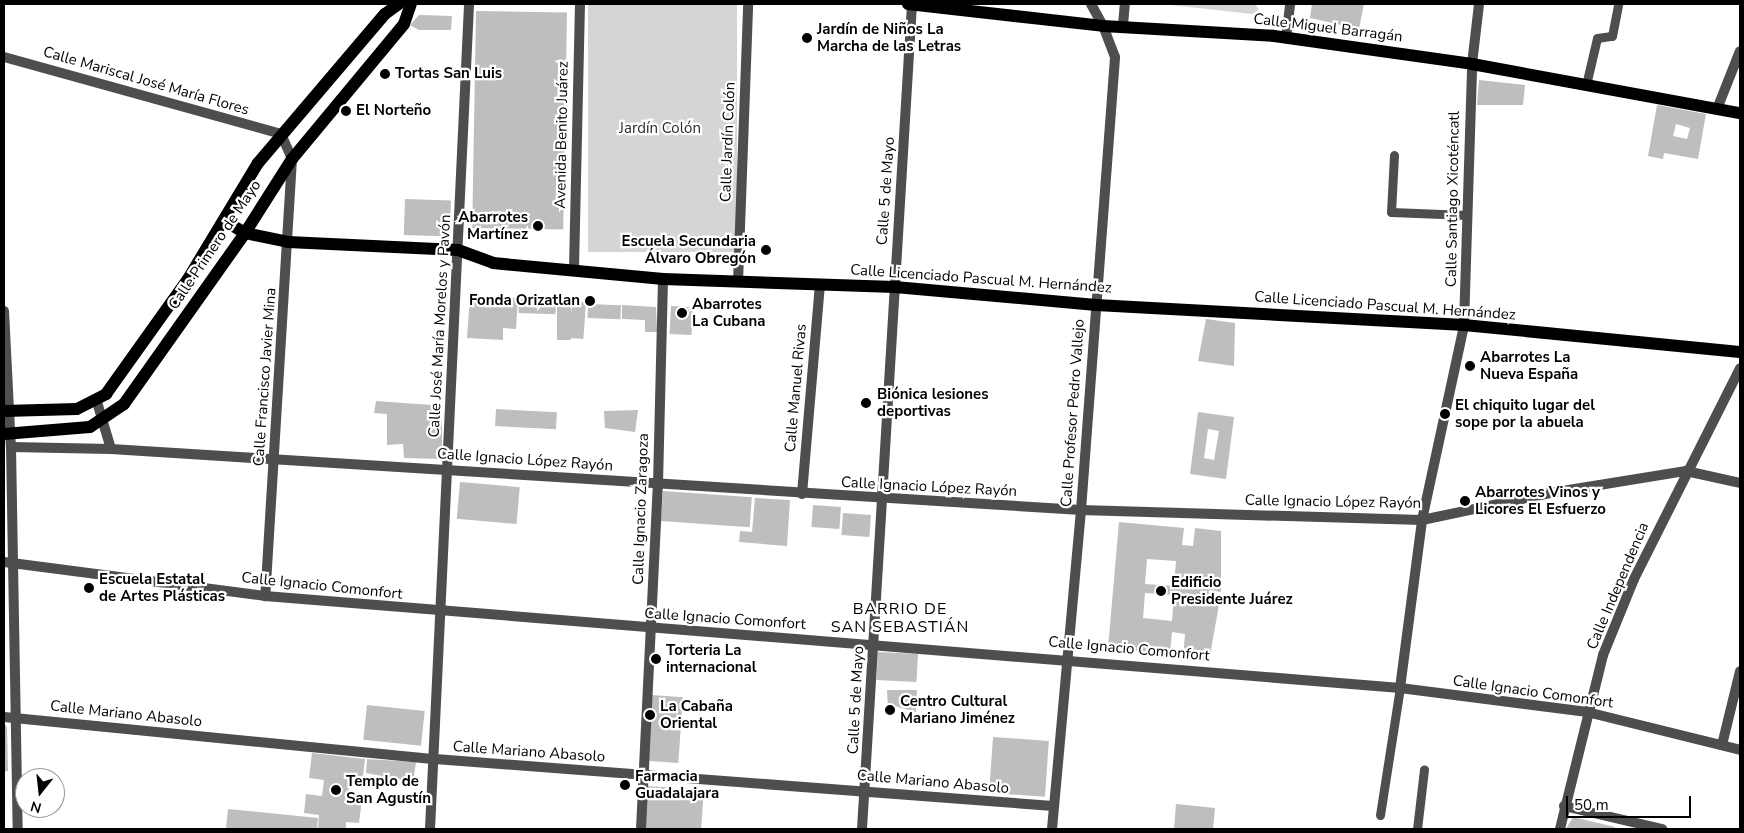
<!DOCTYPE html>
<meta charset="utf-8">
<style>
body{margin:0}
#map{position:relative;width:1744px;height:833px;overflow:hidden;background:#fff;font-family:"Nunito Sans",sans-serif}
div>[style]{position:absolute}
.green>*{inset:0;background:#d5d5d5;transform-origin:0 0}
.building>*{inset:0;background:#bebebe;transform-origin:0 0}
.service>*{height:9px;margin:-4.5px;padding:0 4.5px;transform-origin:4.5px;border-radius:4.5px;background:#4e4e4e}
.pedestrian>*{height:10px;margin:-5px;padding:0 5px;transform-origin:5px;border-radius:5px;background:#4e4e4e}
.minor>*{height:10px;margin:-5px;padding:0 5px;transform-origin:5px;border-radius:5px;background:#4e4e4e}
.tertiary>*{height:10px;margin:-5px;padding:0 5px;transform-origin:5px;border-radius:5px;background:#4e4e4e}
.primary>*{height:12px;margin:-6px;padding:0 6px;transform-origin:6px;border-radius:6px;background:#000}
.dots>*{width:14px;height:14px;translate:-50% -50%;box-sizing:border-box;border:2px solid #fff;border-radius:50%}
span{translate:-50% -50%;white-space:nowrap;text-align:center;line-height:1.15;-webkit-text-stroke:4.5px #fff;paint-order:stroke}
.street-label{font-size:15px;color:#000}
.poi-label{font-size:15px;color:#000;font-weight:700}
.left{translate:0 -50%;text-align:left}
.right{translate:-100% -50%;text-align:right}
.park-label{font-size:15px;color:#2c2c2c}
.neighbourhood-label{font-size:16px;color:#000;letter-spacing:1px}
.frame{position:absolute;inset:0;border:5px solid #000;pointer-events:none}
.north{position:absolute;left:15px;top:768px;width:50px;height:50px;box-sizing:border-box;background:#fff;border:1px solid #999;border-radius:50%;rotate:196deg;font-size:14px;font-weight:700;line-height:20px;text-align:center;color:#000}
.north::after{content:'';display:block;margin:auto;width:18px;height:22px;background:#000;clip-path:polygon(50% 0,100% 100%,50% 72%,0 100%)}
.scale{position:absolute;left:1566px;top:796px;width:125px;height:22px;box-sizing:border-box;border:2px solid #000;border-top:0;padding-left:6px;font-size:15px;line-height:18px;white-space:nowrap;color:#000;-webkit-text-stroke:4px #fff;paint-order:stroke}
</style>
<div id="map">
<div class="green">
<i style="left:588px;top:4px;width:149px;height:248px"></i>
<i style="clip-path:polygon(1162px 4px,1255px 4px,1259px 10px,1252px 14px)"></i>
</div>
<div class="building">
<i style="clip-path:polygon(1312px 4px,1364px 4px,1359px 29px,1310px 18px)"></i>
<i style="left:476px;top:11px;width:91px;height:217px;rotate:1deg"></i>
<i style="clip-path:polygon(419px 15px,452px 16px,451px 30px,419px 30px,410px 25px)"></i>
<i style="clip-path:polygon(1479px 80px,1525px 85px,1523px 105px,1477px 105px)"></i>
<i style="clip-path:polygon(evenodd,1657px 105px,1706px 114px,1698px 159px,1664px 153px,1663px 159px,1648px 156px,1657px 105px,1676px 124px,1690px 128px,1687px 139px,1673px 136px,1676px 124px)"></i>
<i style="left:405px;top:199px;width:46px;height:36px;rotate:2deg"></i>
<i style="clip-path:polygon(470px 296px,518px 298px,516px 329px,503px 328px,503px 340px,467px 338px)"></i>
<i style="left:519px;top:299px;width:37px;height:14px;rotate:2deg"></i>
<i style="left:557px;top:301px;width:14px;height:39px"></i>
<i style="left:572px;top:301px;width:14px;height:37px;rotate:4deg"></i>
<i style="left:588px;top:304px;width:33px;height:14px;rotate:2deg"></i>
<i style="clip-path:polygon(622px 305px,656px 307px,657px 332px,645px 332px,645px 320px,622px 319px)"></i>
<i style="left:671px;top:306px;width:22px;height:28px;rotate:3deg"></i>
<i style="clip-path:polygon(1206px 319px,1235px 323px,1234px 366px,1198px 361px)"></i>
<i style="clip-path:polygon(376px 401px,432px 405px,432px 414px,442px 414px,442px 459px,404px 458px,403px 444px,387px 445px,387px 414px,374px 413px)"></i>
<i style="left:496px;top:409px;width:61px;height:17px;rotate:3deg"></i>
<i style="clip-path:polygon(638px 410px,635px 432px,605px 428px,604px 411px)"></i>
<i style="clip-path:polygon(evenodd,1198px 412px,1234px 417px,1226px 479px,1190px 474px,1198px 412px,1208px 429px,1219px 431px,1214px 460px,1204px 458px,1208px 429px)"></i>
<i style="left:460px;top:482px;width:60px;height:37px;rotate:5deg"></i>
<i style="left:663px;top:491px;width:89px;height:30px;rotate:4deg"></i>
<i style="clip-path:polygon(755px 498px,790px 500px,787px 546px,739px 542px,740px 531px,752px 532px)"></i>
<i style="left:813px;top:505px;width:28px;height:22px;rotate:4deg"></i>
<i style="left:843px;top:513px;width:28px;height:22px;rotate:4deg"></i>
<i style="clip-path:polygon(evenodd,1119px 522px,1184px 528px,1182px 545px,1193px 546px,1195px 528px,1221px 531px,1221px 592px,1209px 590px,1209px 598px,1220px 599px,1209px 661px,1183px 658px,1185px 634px,1172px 632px,1170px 654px,1108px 648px,1119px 522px,1147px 559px,1176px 561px,1174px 586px,1145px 584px,1147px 559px,1119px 522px,1145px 593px,1174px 595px,1172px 621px,1143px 618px,1145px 593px)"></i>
<i style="left:878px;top:652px;width:40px;height:28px;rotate:3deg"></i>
<i style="clip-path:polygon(887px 690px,917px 690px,916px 712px,891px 705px,888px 710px)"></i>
<i style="left:652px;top:695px;width:31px;height:66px;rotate:4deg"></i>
<i style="left:367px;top:705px;width:58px;height:35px;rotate:6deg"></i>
<i style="clip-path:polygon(4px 723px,7px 727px,8px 771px,4px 771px)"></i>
<i style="left:993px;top:737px;width:56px;height:56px;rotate:4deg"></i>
<i style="clip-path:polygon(312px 753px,365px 759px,362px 785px,349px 784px,348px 798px,362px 799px,359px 823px,346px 822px,346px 829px,318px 829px,319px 815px,304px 813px,306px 794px,322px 796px,324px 780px,309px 778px)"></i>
<i style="clip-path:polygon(367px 759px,416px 762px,413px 782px,366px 773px)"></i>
<i style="left:648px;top:786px;width:56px;height:43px;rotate:4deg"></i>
<i style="clip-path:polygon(1176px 804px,1215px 808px,1213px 829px,1174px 829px)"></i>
<i style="clip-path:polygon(228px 809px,318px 818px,317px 829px,226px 829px)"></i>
<i style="clip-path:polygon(1573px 817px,1615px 827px,1614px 829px,1566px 829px)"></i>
</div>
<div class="service">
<i style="left:1586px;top:85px;width:48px;rotate:-76.8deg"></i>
<i style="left:1597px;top:38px;width:15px;rotate:-8deg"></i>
<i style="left:1612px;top:36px;width:33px;rotate:-79deg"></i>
<i style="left:1394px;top:155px;width:57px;rotate:93deg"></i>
<i style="left:1391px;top:212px;width:76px;rotate:2.3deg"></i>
<i style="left:1380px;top:815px;width:129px;rotate:-81.1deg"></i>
<i style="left:1417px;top:829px;width:60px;rotate:-83.3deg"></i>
</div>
<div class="pedestrian">
<i style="left:1123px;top:25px;width:21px;rotate:-85deg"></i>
<i style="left:641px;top:829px;width:345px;rotate:-87.2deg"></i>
<i style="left:658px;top:484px;width:205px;rotate:-88.6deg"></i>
</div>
<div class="minor">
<i style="left:1286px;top:38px;width:34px;rotate:-83deg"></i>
<i style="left:4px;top:57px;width:288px;rotate:15.5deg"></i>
<i style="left:281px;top:134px;width:27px;rotate:66deg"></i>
<i style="left:292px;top:159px;width:438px;rotate:93.5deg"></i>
<i style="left:1717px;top:109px;width:62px;rotate:-68.4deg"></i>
<i style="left:574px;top:268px;width:264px;rotate:-88.7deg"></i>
<i style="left:738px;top:282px;width:278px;rotate:-87.9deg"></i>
<i style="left:4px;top:311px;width:136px;rotate:87.1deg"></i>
<i style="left:11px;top:447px;width:382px;rotate:89deg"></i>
<i style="left:97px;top:402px;width:49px;rotate:73.4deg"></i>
<i style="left:11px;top:447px;width:100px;rotate:1.1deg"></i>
<i style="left:111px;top:449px;width:972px;rotate:3.6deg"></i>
<i style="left:1081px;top:510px;width:341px;rotate:1.7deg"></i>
<i style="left:1422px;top:520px;width:131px;rotate:-11.9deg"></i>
<i style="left:1550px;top:493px;width:138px;rotate:-9.2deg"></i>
<i style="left:1686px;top:471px;width:55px;rotate:12.5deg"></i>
<i style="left:802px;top:494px;width:210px;rotate:-85.1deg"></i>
<i style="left:4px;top:562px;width:263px;rotate:7.4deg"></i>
<i style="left:265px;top:596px;width:1139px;rotate:4.63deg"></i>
<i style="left:1400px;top:688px;width:189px;rotate:7.3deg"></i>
<i style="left:1587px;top:712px;width:158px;rotate:13.9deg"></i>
<i style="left:1400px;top:688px;width:169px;rotate:-82.5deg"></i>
<i style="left:1422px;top:520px;width:199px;rotate:-77.8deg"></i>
<i style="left:1464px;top:325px;width:261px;rotate:-88.2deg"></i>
<i style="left:1472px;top:64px;width:60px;rotate:-83.3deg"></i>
<i style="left:4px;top:717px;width:433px;rotate:5.6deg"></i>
<i style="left:435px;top:759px;width:620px;rotate:4.35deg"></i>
<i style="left:1722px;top:745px;width:76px;rotate:-76.3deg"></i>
<i style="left:1564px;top:806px;width:101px;rotate:13.2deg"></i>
<i style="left:430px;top:829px;width:826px;rotate:-87.29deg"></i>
<i style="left:862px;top:829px;width:827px;rotate:-86.53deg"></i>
<i style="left:1052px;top:829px;width:320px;rotate:-84.8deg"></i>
<i style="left:1081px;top:510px;width:454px;rotate:-85.7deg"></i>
<i style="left:1115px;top:57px;width:33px;rotate:-111deg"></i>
<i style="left:1560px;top:829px;width:179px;rotate:-76.1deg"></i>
<i style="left:1603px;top:655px;width:82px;rotate:-67.8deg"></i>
<i style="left:1634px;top:579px;width:236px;rotate:-63.3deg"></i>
</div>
<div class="tertiary">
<i style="left:1091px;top:4px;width:25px;rotate:61deg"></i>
</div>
<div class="primary">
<i style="left:908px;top:4px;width:196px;rotate:6.4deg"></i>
<i style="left:1103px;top:26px;width:171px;rotate:3.3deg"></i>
<i style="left:1274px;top:36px;width:200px;rotate:8deg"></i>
<i style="left:1472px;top:64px;width:272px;rotate:10.4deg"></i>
<i style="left:225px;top:221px;width:23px;rotate:31deg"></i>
<i style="left:245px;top:233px;width:44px;rotate:11.8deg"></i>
<i style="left:288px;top:242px;width:170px;rotate:2.7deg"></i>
<i style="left:458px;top:250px;width:37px;rotate:20deg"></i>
<i style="left:493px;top:263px;width:171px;rotate:5.4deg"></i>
<i style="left:663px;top:279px;width:232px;rotate:2deg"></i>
<i style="left:895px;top:287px;width:202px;rotate:5.1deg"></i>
<i style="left:1096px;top:305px;width:369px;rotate:3.1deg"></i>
<i style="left:1464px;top:325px;width:277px;rotate:5.6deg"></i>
<i style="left:4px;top:411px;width:73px;rotate:-1.6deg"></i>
<i style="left:77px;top:409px;width:33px;rotate:-27deg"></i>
<i style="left:106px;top:394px;width:141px;rotate:-54.5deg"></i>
<i style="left:188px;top:279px;width:135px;rotate:-58.9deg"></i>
<i style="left:258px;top:163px;width:196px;rotate:-49.6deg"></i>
<i style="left:385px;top:14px;width:17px;rotate:-36deg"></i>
<i style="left:4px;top:434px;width:86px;rotate:-4.7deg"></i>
<i style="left:90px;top:427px;width:41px;rotate:-34.1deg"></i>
<i style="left:124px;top:404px;width:209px;rotate:-54.7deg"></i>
<i style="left:245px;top:233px;width:88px;rotate:-57.6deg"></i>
<i style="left:292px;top:159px;width:175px;rotate:-50.3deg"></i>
<i style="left:404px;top:24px;width:21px;rotate:-71deg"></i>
</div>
<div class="dots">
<i style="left:807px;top:38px;background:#000"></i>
<i style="left:385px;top:74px;background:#000"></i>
<i style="left:346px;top:111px;background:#000"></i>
<i style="left:538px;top:226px;background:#000"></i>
<i style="left:766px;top:250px;background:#000"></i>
<i style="left:590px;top:301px;background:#000"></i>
<i style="left:682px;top:313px;background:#000"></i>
<i style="left:1470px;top:366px;background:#000"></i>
<i style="left:866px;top:403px;background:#000"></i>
<i style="left:1445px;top:414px;background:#000"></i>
<i style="left:1465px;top:501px;background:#000"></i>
<i style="left:89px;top:588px;background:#000"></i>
<i style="left:1161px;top:591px;background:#000"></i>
<i style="left:656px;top:659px;background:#000"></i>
<i style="left:890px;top:710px;background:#000"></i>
<i style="left:650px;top:715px;background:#000"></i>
<i style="left:625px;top:785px;background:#000"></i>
<i style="left:336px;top:790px;background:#000"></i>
</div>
<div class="street-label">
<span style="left:1328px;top:28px;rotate:7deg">Calle Miguel Barragán</span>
<span style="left:146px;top:81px;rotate:16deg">Calle Mariscal José María Flores</span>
<span style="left:562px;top:135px;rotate:-89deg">Avenida Benito Juárez</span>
<span style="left:728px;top:142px;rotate:-88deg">Calle Jardín Colón</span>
<span style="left:886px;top:191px;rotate:-86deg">Calle 5 de Mayo</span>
<span style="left:1453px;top:199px;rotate:-89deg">Calle Santiago Xicoténcatl</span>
<span style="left:215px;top:245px;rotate:-56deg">Calle Primero de Mayo</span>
<span style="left:981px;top:279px;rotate:4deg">Calle Licenciado Pascual M. Hernández</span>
<span style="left:1385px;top:306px;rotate:4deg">Calle Licenciado Pascual M. Hernández</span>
<span style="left:440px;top:326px;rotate:-87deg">Calle José María Morelos y Pavón</span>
<span style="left:265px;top:377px;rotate:-86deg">Calle Francisco Javier Mina</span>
<span style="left:796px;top:388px;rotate:-85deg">Calle Manuel Rivas</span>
<span style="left:1073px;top:413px;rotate:-86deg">Calle Profesor Pedro Vallejo</span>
<span style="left:525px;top:460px;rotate:4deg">Calle Ignacio López Rayón</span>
<span style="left:929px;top:487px;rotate:3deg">Calle Ignacio López Rayón</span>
<span style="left:1333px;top:502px;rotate:1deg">Calle Ignacio López Rayón</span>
<span style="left:641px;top:509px;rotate:-88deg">Calle Ignacio Zaragoza</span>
<span style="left:322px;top:586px;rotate:6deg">Calle Ignacio Comonfort</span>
<span style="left:1618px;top:586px;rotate:-67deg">Calle Independencia</span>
<span style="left:725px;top:619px;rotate:4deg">Calle Ignacio Comonfort</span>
<span style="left:1129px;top:649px;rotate:5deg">Calle Ignacio Comonfort</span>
<span style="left:1533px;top:692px;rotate:8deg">Calle Ignacio Comonfort</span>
<span style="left:856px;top:700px;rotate:-87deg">Calle 5 de Mayo</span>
<span style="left:126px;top:714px;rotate:6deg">Calle Mariano Abasolo</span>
<span style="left:529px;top:752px;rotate:4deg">Calle Mariano Abasolo</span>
<span style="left:933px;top:782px;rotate:5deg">Calle Mariano Abasolo</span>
</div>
<div class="poi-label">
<span class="left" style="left:817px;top:38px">Jardín de Niños La<br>Marcha de las Letras</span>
<span class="left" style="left:395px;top:74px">Tortas San Luis</span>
<span class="left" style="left:356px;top:111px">El Norteño</span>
<span class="right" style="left:528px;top:226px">Abarrotes<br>Martínez</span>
<span class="right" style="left:756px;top:250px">Escuela Secundaria<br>Álvaro Obregón</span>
<span class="right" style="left:580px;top:301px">Fonda Orizatlan</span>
<span class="left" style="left:692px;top:313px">Abarrotes<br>La Cubana</span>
<span class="left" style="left:1480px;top:366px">Abarrotes La<br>Nueva España</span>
<span class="left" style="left:877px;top:403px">Biónica lesiones<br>deportivas</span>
<span class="left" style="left:1455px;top:414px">El chiquito lugar del<br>sope por la abuela</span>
<span class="left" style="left:1475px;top:501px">Abarrotes Vinos y<br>Licores El Esfuerzo</span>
<span class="left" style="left:99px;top:588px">Escuela Estatal<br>de Artes Plásticas</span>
<span class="left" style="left:1171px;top:591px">Edificio<br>Presidente Juárez</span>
<span class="left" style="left:666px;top:659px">Torteria La<br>internacional</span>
<span class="left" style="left:900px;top:710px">Centro Cultural<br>Mariano Jiménez</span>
<span class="left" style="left:660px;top:715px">La Cabaña<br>Oriental</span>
<span class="left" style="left:635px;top:785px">Farmacia<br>Guadalajara</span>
<span class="left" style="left:346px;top:790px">Templo de<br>San Agustín</span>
</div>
<div class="park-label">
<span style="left:660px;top:129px">Jardín Colón</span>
</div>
<div class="neighbourhood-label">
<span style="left:900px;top:618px">BARRIO DE<br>SAN SEBASTIÁN</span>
</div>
<div class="frame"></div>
<div class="north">N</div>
<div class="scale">50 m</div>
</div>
